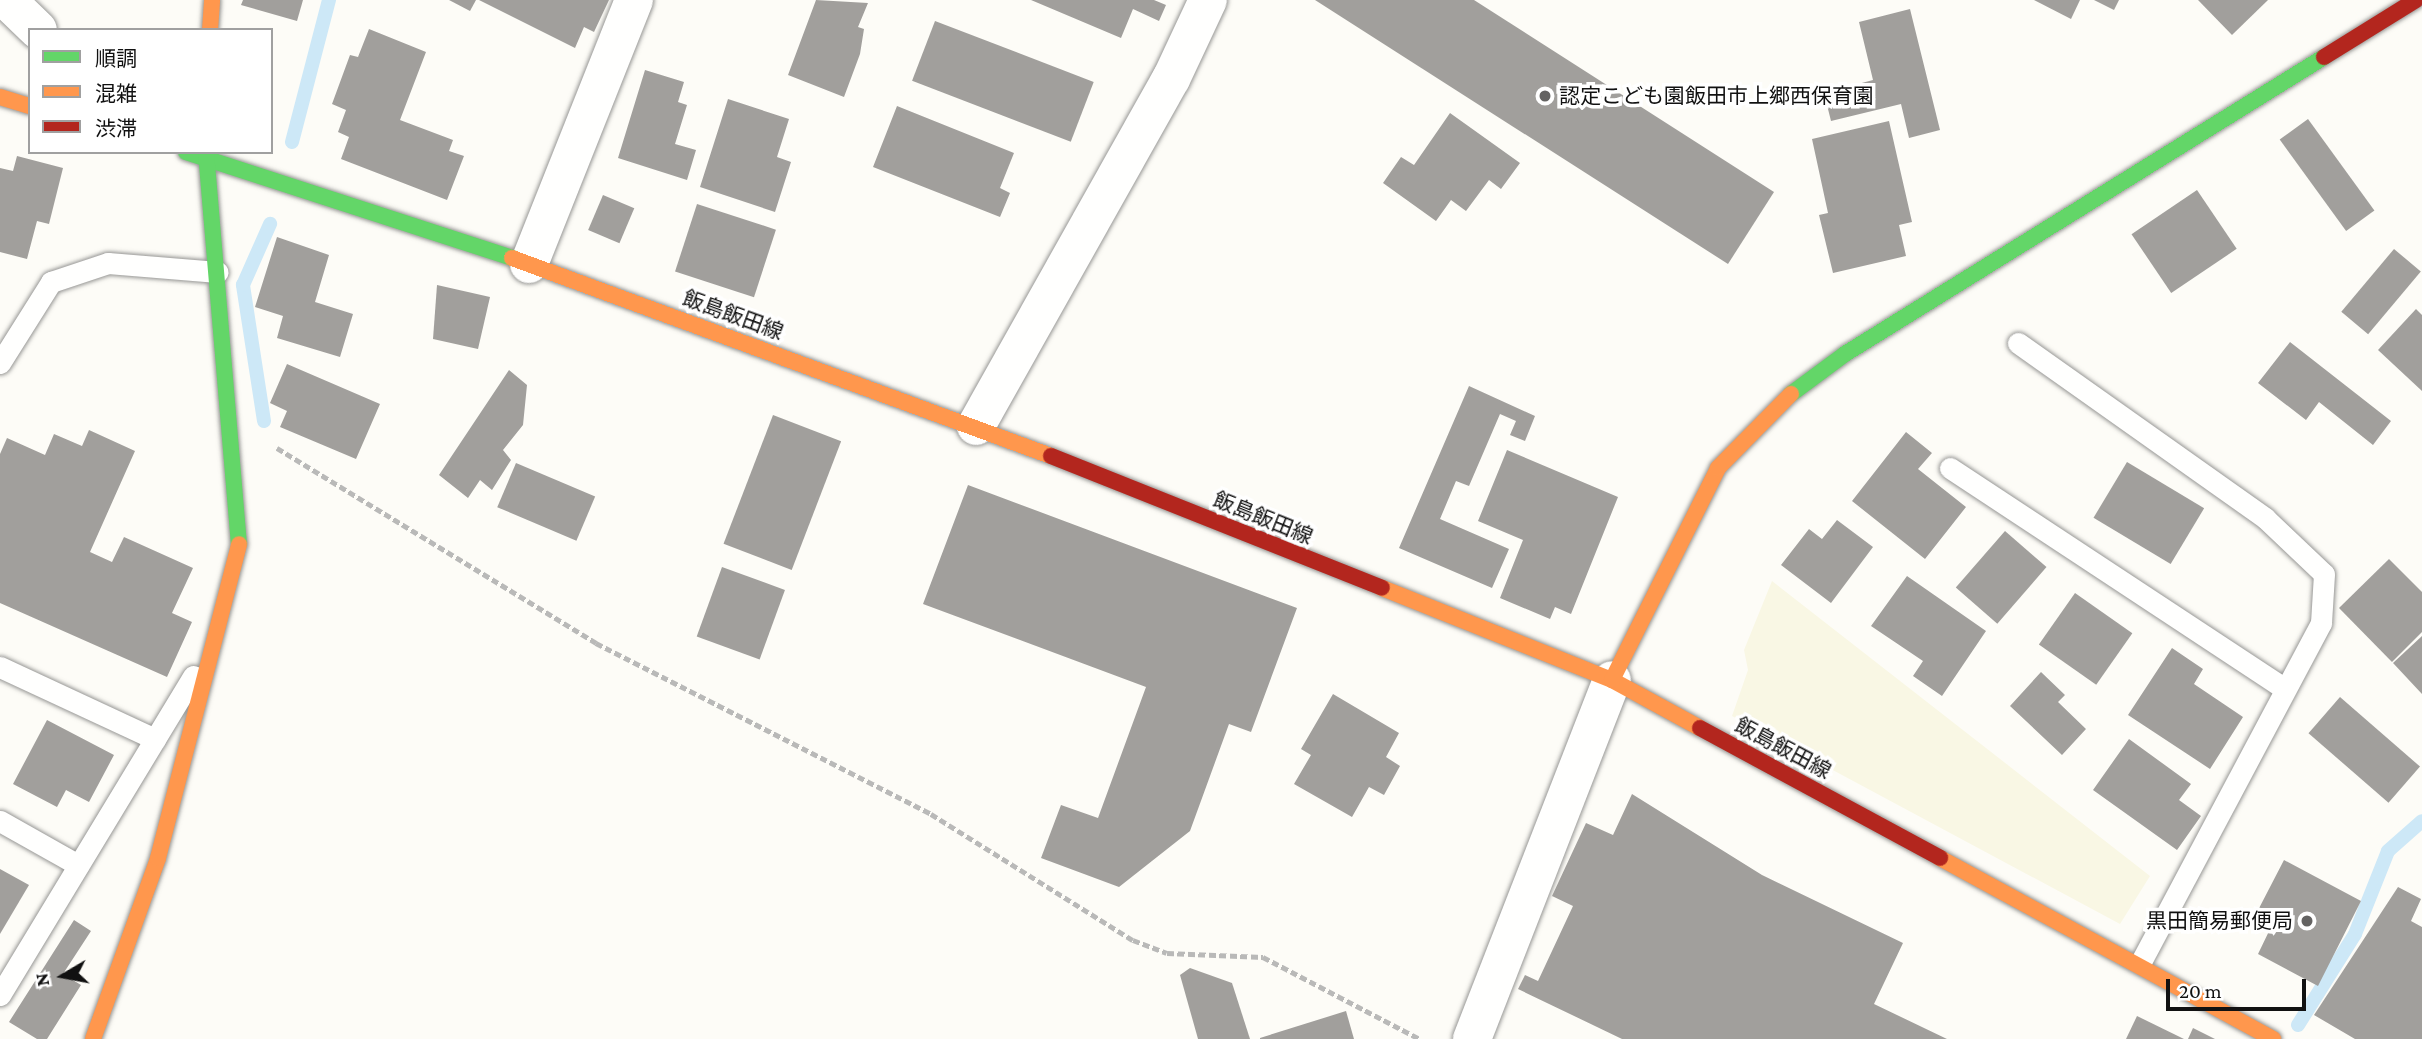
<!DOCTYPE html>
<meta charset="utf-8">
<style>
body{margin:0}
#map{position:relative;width:2422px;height:1039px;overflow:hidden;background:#fdfcf7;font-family:"Crimson Pro","Noto Sans JP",serif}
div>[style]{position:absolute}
.farmland>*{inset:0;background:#f9f7e4}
.stream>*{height:14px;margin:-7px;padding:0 7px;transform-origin:7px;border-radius:7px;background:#cde8f7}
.building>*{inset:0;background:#a19f9c;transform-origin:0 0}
.path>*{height:4.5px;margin-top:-2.25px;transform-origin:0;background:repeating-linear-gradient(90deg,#b9b9b8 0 7px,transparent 0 10.5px)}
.roads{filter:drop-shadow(0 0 2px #979795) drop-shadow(0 0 2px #979795)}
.lane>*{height:21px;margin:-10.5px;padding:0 10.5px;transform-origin:10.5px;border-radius:10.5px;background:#fffffe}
.street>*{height:38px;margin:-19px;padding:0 19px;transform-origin:19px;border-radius:19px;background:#fffffe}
.fast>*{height:16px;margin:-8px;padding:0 8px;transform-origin:8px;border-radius:8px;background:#63d668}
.slow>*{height:16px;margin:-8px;padding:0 8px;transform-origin:8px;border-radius:8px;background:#ff974d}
.jam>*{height:16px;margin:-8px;padding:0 8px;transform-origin:8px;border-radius:8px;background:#b3261e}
.dots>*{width:19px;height:19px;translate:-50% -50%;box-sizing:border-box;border:4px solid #fff;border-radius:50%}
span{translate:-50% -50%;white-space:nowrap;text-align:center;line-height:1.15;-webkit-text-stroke:7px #fff;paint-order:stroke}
.poi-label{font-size:21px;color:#111}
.left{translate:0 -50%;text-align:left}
.right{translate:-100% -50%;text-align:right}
.street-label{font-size:21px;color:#111}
.legend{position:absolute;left:28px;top:28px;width:245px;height:126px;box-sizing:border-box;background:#fff;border:2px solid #a0a0a0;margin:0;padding:9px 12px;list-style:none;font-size:21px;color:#111}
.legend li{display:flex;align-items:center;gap:14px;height:35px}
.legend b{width:35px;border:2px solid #a0a0a0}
.north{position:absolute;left:28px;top:941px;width:70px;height:70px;-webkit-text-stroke:5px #fff;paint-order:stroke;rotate:260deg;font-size:19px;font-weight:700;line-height:28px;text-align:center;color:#111}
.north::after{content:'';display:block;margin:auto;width:24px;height:32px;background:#111;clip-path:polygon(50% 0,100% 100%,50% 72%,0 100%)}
.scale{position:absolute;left:2166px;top:979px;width:140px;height:32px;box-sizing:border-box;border:4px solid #111;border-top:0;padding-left:9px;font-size:21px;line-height:24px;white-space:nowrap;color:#111;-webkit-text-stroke:5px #fff;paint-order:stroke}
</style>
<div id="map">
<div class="farmland">
<i style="clip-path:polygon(1772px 581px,2150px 876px,2120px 924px,1732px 716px,1748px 670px,1744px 650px)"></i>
</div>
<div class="stream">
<i style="left:292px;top:142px;width:147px;rotate:-75.4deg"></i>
<i style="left:264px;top:421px;width:138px;rotate:-98.8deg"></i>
<i style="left:243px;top:285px;width:67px;rotate:-66.1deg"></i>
<i style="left:2298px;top:1025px;width:107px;rotate:-57.9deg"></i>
<i style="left:2355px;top:934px;width:89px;rotate:-68.3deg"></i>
<i style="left:2388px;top:851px;width:45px;rotate:-41.4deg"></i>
</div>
<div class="building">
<i style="clip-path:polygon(243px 0,303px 0,297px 21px,241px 5px)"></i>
<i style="clip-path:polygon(449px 0,476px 0,470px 11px)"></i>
<i style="clip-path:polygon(479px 0,609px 0,594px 32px,584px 27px,575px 48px)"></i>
<i style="clip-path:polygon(816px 0,868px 3px,858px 27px,864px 29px,860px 54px,844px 97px,788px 75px)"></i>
<i style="clip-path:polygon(1031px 0,1154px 0,1166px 5px,1159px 21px,1133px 9px,1121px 38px)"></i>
<i style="clip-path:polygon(1315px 0,1474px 0,1774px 192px,1728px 264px)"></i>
<i style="clip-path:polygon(2034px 0,2080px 0,2071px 19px)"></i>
<i style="clip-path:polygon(2094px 0,2119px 0,2114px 10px)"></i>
<i style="clip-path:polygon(2198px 0,2268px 0,2232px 35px)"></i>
<i style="clip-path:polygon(1910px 9px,1940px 130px,1909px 138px,1901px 104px,1831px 121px,1824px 93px,1873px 80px,1859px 22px)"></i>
<i style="left:935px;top:21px;width:170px;height:64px;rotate:21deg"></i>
<i style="clip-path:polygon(369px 29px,426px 52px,400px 120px,453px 140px,449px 151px,464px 156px,447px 200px,341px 159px,349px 137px,338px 132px,346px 110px,332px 104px,350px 55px,358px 57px)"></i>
<i style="clip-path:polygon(645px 70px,684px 82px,678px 102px,687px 105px,675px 144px,696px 150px,687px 180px,618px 158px)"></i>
<i style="clip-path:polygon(728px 99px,789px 119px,777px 157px,791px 162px,775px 212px,700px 187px)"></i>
<i style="clip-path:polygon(897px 106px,1014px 153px,1000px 188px,1010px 193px,1000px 217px,873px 167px)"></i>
<i style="clip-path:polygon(1450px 113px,1520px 163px,1501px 189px,1489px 180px,1466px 211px,1451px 200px,1436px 221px,1383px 183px,1401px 157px,1414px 165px)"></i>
<i style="left:2308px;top:119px;width:113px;height:35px;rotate:54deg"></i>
<i style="clip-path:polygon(1889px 121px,1912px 222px,1899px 225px,1906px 256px,1833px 273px,1819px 215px,1828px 213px,1812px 139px)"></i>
<i style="clip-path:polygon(17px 156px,63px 168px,49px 224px,37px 221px,27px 259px,0 252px,0 168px,13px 171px)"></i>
<i style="left:2197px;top:190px;width:71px;height:79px;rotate:56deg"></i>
<i style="left:603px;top:195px;width:34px;height:38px;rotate:23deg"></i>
<i style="left:697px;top:204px;width:83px;height:71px;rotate:18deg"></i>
<i style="clip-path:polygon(277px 237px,329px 255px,315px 302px,353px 314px,340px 357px,277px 338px,283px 316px,255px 307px)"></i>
<i style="left:2394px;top:249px;width:35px;height:82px;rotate:40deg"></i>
<i style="clip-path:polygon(437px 285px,490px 297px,478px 349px,433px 339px)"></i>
<i style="clip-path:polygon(2416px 309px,2422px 315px,2422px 391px,2378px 350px)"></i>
<i style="clip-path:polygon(2290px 342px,2391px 421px,2373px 445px,2319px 402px,2306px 420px,2258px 383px)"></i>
<i style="clip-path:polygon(287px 364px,380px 404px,356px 459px,280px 427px,287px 411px,270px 403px)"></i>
<i style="clip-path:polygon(509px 370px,527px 385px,523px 425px,503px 450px,511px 460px,492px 490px,480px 480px,468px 498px,439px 475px)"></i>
<i style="clip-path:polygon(1469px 386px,1535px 416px,1525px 441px,1510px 435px,1516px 421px,1500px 414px,1469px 486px,1456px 481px,1440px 519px,1509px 549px,1492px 588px,1399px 548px)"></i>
<i style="left:773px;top:415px;width:73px;height:138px;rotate:21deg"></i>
<i style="clip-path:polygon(89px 430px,135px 451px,90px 552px,112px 562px,124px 537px,193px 568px,172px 613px,192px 622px,167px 677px,0 603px,0 454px,7px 438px,45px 455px,54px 434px,82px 446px)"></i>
<i style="clip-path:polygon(1906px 432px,1932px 453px,1918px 469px,1966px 507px,1925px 559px,1852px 501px)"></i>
<i style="clip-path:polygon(1507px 450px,1618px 497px,1571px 614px,1555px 607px,1550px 619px,1500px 598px,1523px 540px,1478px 521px)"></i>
<i style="left:2127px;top:462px;width:90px;height:65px;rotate:31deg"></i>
<i style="left:516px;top:463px;width:86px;height:48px;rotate:23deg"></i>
<i style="clip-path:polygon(968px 485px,1297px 608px,1251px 732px,1229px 724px,1190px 831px,1119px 887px,1041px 858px,1061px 805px,1098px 818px,1146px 687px,923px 604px)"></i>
<i style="clip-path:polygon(1837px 520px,1873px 547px,1831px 603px,1781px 565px,1809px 529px,1822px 539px)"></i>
<i style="left:2005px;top:531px;width:55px;height:75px;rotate:41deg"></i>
<i style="clip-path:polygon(2389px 559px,2422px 592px,2422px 632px,2392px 662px,2339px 608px)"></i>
<i style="left:722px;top:567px;width:67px;height:74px;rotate:20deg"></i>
<i style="clip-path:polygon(1907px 576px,1986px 631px,1942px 696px,1913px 676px,1923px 661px,1871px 626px)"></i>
<i style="left:2075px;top:593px;width:70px;height:63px;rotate:35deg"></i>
<i style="clip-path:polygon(2422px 636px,2422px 694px,2393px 663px)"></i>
<i style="clip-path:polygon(2172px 648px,2203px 669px,2194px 684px,2243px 717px,2210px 769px,2128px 715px)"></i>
<i style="clip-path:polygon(2041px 672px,2065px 695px,2058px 702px,2086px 729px,2062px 755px,2010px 706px)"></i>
<i style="clip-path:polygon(1333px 694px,1399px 733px,1386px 757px,1400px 766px,1384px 795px,1369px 787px,1352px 817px,1294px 784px,1311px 755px,1301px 749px)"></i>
<i style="left:2340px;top:697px;width:106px;height:48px;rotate:41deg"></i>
<i style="clip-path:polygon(47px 720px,114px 755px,89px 802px,66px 790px,57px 807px,13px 784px)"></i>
<i style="clip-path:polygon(2129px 739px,2191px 784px,2179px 800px,2201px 816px,2177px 850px,2093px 790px)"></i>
<i style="clip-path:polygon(1632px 794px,1762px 875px,1903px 943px,1874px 1004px,1947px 1039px,1622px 1039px,1518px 989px,1525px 975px,1538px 981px,1573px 906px,1552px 896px,1586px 823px,1613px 835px)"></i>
<i style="clip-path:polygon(2284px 860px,2361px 901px,2318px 986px,2258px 954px,2272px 925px,2255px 916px)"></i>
<i style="clip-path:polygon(0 869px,29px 885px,0 934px)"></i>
<i style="clip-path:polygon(2398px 887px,2421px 899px,2411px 921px,2422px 927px,2422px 1039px,2355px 1039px,2314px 1015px)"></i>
<i style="clip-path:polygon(74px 920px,91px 931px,63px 974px,81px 985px,47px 1039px,37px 1039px,9px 1022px)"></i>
<i style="clip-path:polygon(1190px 968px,1232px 983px,1250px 1039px,1198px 1039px,1180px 975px)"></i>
<i style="clip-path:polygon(1346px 1011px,1354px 1039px,1260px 1039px,1260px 1038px)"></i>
<i style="clip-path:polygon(2137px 1016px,2184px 1039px,2126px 1039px)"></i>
<i style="clip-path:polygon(2193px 1028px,2215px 1039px,2188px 1039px)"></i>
</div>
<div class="path">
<i style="left:277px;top:448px;width:374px;rotate:31.4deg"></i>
<i style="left:596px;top:643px;width:376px;rotate:27deg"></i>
<i style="left:931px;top:814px;width:238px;rotate:32deg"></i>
<i style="left:1133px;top:940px;width:36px;rotate:21deg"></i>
<i style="left:1167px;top:953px;width:96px;rotate:2.4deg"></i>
<i style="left:1263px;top:957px;width:177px;rotate:27.6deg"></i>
</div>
<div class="roads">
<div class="lane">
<i style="left:2018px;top:343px;width:303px;rotate:35.3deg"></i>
<i style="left:2265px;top:518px;width:81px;rotate:43.5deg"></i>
<i style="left:2324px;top:574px;width:49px;rotate:93.5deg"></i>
<i style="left:2321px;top:623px;width:385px;rotate:118deg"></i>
<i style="left:0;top:363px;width:96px;rotate:-57.8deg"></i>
<i style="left:51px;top:282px;width:60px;rotate:-18.4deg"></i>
<i style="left:108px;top:263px;width:110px;rotate:4.7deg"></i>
<i style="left:1950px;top:468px;width:398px;rotate:33.4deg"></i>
<i style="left:0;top:667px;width:171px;rotate:24.9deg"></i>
<i style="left:0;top:821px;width:90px;rotate:29.4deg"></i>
<i style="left:0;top:995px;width:373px;rotate:-58.8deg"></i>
</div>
<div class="street">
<i style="left:7px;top:0;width:43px;rotate:44.1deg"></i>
<i style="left:529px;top:264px;width:284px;rotate:-68.3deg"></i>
<i style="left:976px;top:426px;width:398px;rotate:-60.7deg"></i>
<i style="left:1171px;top:79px;width:87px;rotate:-64.9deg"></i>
<i style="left:1472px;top:1039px;width:385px;rotate:-68.7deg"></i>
</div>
<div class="fast">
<i style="left:186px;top:152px;width:343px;rotate:18deg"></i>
<i style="left:206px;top:152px;width:393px;rotate:85.2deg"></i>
<i style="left:1791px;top:394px;width:67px;rotate:-36.5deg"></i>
<i style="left:1845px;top:354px;width:564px;rotate:-31.8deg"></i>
</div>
<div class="slow">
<i style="left:210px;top:30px;width:30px;rotate:-86deg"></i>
<i style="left:0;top:97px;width:31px;rotate:17deg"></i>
<i style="left:512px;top:258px;width:574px;rotate:20.17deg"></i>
<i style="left:1382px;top:588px;width:248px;rotate:21.8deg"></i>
<i style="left:1612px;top:680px;width:100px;rotate:28.6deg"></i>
<i style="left:1612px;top:680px;width:237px;rotate:-63.4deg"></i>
<i style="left:1718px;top:468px;width:104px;rotate:-45.4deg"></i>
<i style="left:1940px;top:858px;width:379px;rotate:28.5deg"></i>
<i style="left:93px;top:1039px;width:192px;rotate:-70.2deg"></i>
<i style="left:158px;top:858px;width:324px;rotate:-75.5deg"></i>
</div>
<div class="jam">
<i style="left:2324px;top:57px;width:108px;rotate:-31.8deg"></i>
<i style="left:1051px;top:456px;width:356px;rotate:21.7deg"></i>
<i style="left:1700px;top:728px;width:273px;rotate:28.4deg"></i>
</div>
</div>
<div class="dots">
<i style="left:1545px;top:96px;background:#646362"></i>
<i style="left:2307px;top:921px;background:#646362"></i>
</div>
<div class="poi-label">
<span class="left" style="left:1559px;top:96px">認定こども園飯田市上郷西保育園</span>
<span class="right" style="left:2293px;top:921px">黒田簡易郵便局</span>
</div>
<div class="street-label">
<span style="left:733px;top:315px;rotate:20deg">飯島飯田線</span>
<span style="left:1263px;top:518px;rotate:22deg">飯島飯田線</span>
<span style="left:1783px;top:748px;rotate:28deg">飯島飯田線</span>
</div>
<ul class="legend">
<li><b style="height:9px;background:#63d668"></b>順調</li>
<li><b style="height:9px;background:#ff974d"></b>混雑</li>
<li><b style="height:9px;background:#b3261e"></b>渋滞</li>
</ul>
<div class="north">N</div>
<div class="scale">20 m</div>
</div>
